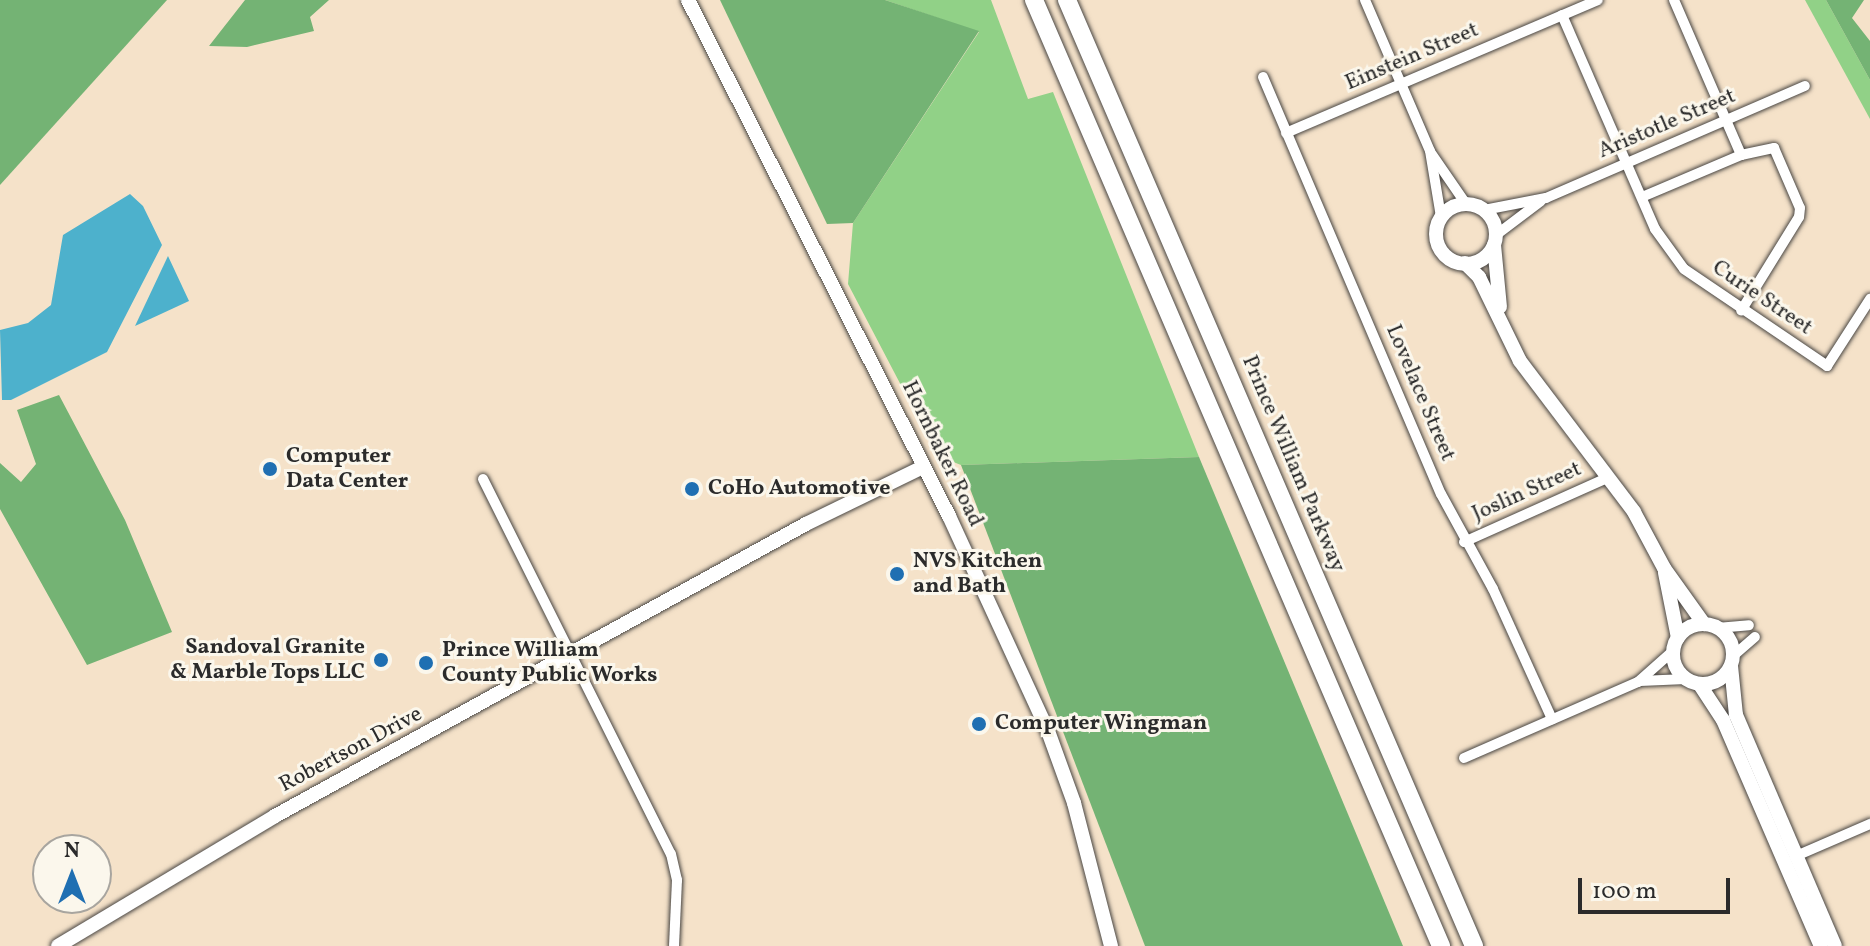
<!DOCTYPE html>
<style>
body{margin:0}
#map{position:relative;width:1870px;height:946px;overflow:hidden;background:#f5e2c9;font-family:Vollkorn,serif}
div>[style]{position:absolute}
.green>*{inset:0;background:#91d187}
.forest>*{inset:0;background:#74b374}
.water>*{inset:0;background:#4db1cc}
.roads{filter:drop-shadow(0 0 2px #494643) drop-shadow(0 0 2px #494643)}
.street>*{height:10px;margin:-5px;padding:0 5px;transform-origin:5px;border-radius:5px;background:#fff}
.secondary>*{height:14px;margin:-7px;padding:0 7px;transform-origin:7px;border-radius:7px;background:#fff}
.secondary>.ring{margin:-7px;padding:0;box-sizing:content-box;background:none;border:14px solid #fff;border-radius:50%}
.highway>*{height:18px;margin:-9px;padding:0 9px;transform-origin:9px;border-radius:9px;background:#fff}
.dots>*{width:22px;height:22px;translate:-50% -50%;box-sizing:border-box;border:4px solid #fbf7ec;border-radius:50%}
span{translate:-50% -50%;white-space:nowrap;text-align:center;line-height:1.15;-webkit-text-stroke:6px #fbf7ec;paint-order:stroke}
.street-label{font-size:22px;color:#2b2b2b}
.poi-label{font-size:22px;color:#2b2b2b;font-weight:700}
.left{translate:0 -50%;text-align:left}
.right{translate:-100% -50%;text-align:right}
.north{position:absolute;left:32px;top:834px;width:80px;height:80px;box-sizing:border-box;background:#fbf7ec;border:2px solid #a8a59f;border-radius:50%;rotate:0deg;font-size:22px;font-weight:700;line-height:32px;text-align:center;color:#2b2b2b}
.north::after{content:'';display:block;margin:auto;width:28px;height:36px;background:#1f6fb2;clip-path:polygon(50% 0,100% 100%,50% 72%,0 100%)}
.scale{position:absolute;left:1578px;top:878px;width:152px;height:36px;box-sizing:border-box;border:4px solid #2b2b2b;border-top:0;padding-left:10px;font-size:24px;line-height:28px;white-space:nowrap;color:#2b2b2b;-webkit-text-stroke:6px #fbf7ec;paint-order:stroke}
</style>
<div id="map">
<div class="green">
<i style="clip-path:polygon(885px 0,991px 0,1028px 99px,1053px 92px,1199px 457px,961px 465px,938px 456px,848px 284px,853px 223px,979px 32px)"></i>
<i style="clip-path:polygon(1805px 0,1826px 0,1870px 80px,1870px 119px)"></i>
</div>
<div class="forest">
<i style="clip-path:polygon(0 0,167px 0,0 185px)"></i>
<i style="clip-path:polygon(245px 0,329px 0,310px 17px,314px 31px,247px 47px,209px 46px)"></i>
<i style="clip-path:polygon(720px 0,885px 0,979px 31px,853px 223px,827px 224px)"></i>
<i style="clip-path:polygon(1826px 0,1864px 0,1852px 18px,1870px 41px,1870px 80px)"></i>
<i style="clip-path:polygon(59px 395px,125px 520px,172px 632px,87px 665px,0 509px,0 463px,21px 482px,36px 464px,17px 410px)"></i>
<i style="clip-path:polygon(1199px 457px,1403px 946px,1145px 946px,961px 465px)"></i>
</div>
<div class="water">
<i style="clip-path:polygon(130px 194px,143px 206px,162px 245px,107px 352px,11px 400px,2px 400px,0 330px,28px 323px,51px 305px,63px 235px)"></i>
<i style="clip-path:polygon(168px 256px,189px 301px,135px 326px)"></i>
</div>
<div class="roads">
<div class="street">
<i style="left:1365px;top:0;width:164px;rotate:66.7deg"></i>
<i style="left:1430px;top:151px;width:67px;rotate:80.5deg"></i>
<i style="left:1674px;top:0;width:169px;rotate:66.6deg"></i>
<i style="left:1562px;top:15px;width:233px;rotate:66.5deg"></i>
<i style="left:1655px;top:229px;width:49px;rotate:54.1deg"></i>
<i style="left:1684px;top:269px;width:173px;rotate:34.1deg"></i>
<i style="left:1827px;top:366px;width:80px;rotate:-57.3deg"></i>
<i style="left:1263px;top:77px;width:453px;rotate:66.9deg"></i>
<i style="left:1441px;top:494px;width:108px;rotate:61.3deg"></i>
<i style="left:1493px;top:589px;width:143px;rotate:65.6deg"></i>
<i style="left:1286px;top:133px;width:339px;rotate:-23.1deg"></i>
<i style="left:1431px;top:153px;width:62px;rotate:55.5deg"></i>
<i style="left:1642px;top:197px;width:108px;rotate:-23deg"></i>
<i style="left:1741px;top:155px;width:34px;rotate:-12deg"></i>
<i style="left:1774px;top:148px;width:65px;rotate:66.6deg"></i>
<i style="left:1800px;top:208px;width:9px;rotate:96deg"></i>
<i style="left:1799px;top:217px;width:110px;rotate:121.7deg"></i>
<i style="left:1484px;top:210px;width:63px;rotate:-11deg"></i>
<i style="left:1546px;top:198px;width:282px;rotate:-23.4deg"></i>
<i style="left:1496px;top:235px;width:56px;rotate:-37.1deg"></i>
<i style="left:483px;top:479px;width:419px;rotate:63.4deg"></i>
<i style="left:671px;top:854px;width:27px;rotate:77deg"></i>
<i style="left:677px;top:880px;width:66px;rotate:92.6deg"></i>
<i style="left:1464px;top:542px;width:157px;rotate:-24.1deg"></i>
<i style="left:1717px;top:628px;width:32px;rotate:-5deg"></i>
<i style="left:1733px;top:656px;width:29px;rotate:-41deg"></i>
<i style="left:1640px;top:681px;width:46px;rotate:-2.5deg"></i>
<i style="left:1464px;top:758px;width:190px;rotate:-23.6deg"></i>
<i style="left:1638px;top:682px;width:47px;rotate:-41.5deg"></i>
<i style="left:1796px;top:856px;width:81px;rotate:-23.4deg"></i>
</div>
<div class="secondary">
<i style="left:688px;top:0;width:578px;rotate:63.17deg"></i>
<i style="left:949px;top:516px;width:237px;rotate:65.3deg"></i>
<i style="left:1048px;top:731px;width:77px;rotate:70.1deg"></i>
<i style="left:1074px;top:803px;width:148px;rotate:75.5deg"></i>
<i class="ring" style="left:1436px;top:204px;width:46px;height:46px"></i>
<i style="left:1494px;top:245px;width:62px;rotate:84.5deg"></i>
<i style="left:1465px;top:263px;width:20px;rotate:45deg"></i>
<i style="left:1479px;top:277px;width:93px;rotate:64deg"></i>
<i style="left:1520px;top:361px;width:189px;rotate:52.9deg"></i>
<i style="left:1634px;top:512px;width:64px;rotate:61.8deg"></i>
<i style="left:1664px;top:568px;width:69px;rotate:54.5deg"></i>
<i style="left:1665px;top:573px;width:66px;rotate:78.7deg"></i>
<i class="ring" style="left:1673px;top:624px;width:46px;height:46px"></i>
<i style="left:1731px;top:666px;width:49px;rotate:84.2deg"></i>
<i style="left:1736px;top:715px;width:251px;rotate:66.8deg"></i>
<i style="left:1700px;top:685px;width:42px;rotate:56.7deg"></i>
<i style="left:1723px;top:720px;width:246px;rotate:66.6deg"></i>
<i style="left:58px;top:946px;width:253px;rotate:-30.9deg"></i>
<i style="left:275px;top:816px;width:606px;rotate:-28.81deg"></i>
<i style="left:806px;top:524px;width:130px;rotate:-26deg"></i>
</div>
<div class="highway">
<i style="left:1034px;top:0;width:1030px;rotate:66.72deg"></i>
<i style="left:1067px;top:0;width:1030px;rotate:66.72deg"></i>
</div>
</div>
<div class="dots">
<i style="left:270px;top:469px;background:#1f6fb2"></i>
<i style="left:692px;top:489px;background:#1f6fb2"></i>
<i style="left:897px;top:574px;background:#1f6fb2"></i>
<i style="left:381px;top:660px;background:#1f6fb2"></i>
<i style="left:426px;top:663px;background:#1f6fb2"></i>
<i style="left:979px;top:724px;background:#1f6fb2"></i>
</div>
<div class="street-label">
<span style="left:1412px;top:57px;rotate:-23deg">Einstein Street</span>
<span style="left:1667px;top:124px;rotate:-23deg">Aristotle Street</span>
<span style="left:1762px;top:298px;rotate:34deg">Curie Street</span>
<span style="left:1420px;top:393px;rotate:67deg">Lovelace Street</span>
<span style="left:942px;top:454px;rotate:64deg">Hornbaker Road</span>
<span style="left:1293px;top:464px;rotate:67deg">Prince William Parkway</span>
<span style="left:1527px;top:492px;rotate:-24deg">Joslin Street</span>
<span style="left:351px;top:750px;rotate:-28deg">Robertson Drive</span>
</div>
<div class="poi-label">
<span class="left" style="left:286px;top:469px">Computer<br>Data Center</span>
<span class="left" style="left:708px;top:489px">CoHo Automotive</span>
<span class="left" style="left:913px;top:574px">NVS Kitchen<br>and Bath</span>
<span class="right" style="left:365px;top:660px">Sandoval Granite<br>&amp; Marble Tops LLC</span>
<span class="left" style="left:442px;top:663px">Prince William<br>County Public Works</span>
<span class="left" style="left:995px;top:724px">Computer Wingman</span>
</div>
<div class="north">N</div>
<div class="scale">100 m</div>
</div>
